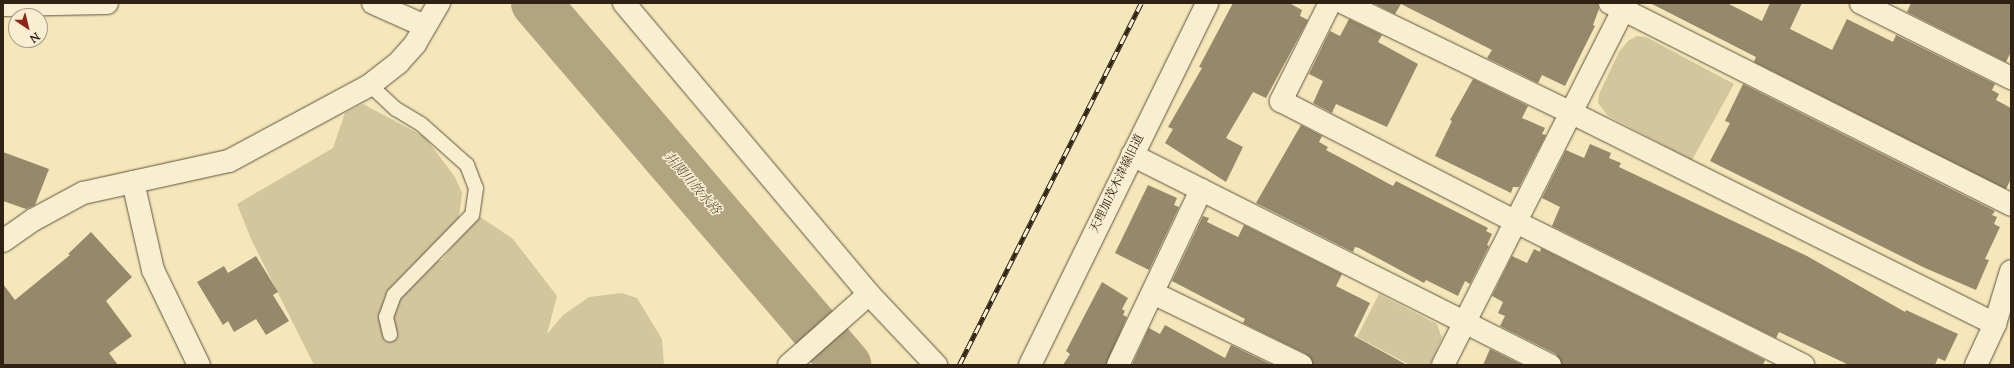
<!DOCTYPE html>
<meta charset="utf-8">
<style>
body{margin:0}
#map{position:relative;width:2014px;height:368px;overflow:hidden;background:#f5e7b9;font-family:"Sorts Mill Goudy","Noto Serif JP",serif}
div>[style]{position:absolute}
.green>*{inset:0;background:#d3c69d}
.river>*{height:50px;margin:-25px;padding:0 25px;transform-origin:25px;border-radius:25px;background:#b2a481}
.building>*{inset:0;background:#96886a}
.roads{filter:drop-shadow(0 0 1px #60533d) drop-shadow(0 0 1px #60533d)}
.lane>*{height:14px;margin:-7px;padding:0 7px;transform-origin:7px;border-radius:7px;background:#f8efd2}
.street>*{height:22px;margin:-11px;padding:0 11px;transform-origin:11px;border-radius:11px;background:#f8efd2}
.secondary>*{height:22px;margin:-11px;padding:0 11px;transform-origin:11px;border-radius:11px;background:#f8efd2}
.rail>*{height:4.5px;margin-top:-2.25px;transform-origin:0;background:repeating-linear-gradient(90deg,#f8efd2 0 9px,#2f2214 0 18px);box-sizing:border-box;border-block:1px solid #2f2214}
span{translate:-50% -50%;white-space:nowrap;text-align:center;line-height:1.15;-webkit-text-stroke:3px #f8efd2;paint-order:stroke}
.street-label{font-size:12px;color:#2f2214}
.water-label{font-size:13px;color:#5d503a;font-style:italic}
.frame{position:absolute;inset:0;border:4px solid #2f2214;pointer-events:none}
.north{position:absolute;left:8px;top:8px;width:40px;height:40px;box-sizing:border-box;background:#f8efd2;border:1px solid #a89d86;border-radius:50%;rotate:145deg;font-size:11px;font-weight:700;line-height:16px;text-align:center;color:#2f2214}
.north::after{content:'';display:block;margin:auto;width:14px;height:18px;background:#8f2418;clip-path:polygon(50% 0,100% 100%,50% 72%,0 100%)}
</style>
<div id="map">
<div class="green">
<i style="clip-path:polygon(1637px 36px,1646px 37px,1734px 84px,1692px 160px,1608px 116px,1598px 103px,1599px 94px,1619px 52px,1628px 41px)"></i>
<i style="clip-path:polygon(363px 104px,425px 137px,455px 177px,462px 193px,459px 218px,424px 255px,428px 264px,442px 260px,476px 214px,513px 239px,557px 296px,547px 334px,563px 315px,589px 297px,622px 293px,637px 298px,662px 339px,664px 365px,314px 365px,251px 239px,237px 204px,333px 148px,345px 113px)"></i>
<i style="clip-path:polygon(1379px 294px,1437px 324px,1442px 338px,1430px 365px,1410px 365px,1357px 337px)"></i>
</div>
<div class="river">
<i style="left:536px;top:3px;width:477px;rotate:49.4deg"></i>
</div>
<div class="building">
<i style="clip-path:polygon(1233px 3px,1289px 3px,1302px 10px,1300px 16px,1308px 20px,1266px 98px,1253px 92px,1226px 138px,1243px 147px,1226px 182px,1165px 143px,1173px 129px,1168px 127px,1202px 68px,1199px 67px)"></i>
<i style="clip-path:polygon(1373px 3px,1598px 3px,1599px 9px,1593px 25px,1595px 26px,1565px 86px,1542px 75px,1538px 83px,1487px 58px,1492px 50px,1401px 4px,1395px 14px)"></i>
<i style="clip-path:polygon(1650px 3px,1727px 3px,1762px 21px,1770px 3px,1802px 3px,1790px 29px,1832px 50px,1847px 19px,1893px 42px,1896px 35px,1995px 84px,1992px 90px,1999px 94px,1996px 100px,2011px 108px,2011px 179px,2006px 189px,1754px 62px,1756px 57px)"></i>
<i style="clip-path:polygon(1911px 3px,2011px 3px,2011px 52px,2006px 62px,1907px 12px)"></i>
<i style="clip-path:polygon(1349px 19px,1382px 35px,1378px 42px,1418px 64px,1387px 127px,1336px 104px,1332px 113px,1313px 103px,1323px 81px,1309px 74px,1330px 31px,1340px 36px)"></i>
<i style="clip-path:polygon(1473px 79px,1528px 106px,1522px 118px,1545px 128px,1542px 134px,1546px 135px,1519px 187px,1513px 187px,1511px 193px,1435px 156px,1452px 121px,1450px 120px)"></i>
<i style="clip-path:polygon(1743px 84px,1995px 211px,1992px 215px,1997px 217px,1994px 224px,2000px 227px,1985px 259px,1989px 260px,1976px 290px,1925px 268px,1710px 161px,1730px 123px,1725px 121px)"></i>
<i style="clip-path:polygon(1301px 125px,1322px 136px,1319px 142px,1328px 147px,1326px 150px,1356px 166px,1393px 186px,1396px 181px,1488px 228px,1486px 231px,1492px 234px,1487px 245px,1489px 246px,1470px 284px,1465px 281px,1458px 296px,1426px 280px,1424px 283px,1359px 248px,1355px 247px,1353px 252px,1256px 203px)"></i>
<i style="clip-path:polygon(1590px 144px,1611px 153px,1609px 158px,1621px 163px,1619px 167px,1807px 256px,1905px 312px,1906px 310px,1958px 334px,1945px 361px,1938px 358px,1935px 365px,1849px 365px,1779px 332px,1776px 338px,1552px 226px,1560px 207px,1542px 198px,1566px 150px,1584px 158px)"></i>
<i style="clip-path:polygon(3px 152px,49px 169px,35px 205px,26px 209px,3px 201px)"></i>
<i style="clip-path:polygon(1148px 185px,1177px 198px,1174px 205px,1179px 207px,1149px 270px,1115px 253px)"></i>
<i style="clip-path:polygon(1203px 216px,1209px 218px,1207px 222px,1238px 237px,1244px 225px,1342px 274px,1336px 286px,1370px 303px,1354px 336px,1407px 365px,1313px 365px,1306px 354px,1243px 323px,1245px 319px,1172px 281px)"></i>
<i style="clip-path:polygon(91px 232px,132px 277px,106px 301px,132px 336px,109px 353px,118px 365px,3px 365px,3px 284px,15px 300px,70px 255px,68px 254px)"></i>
<i style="clip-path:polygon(1541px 248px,1765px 360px,1763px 365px,1562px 365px,1556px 354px,1500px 326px,1505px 316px,1498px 313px,1503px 302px,1492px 296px,1512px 256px,1527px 263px,1534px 249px,1540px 252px)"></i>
<i style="clip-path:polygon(256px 256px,278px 292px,273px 295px,289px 321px,266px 335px,256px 319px,234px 332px,228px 321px,223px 325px,197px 282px,224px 266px,228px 273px)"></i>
<i style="clip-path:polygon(1102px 282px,1128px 298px,1122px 309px,1125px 311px,1123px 315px,1127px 317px,1106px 365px,1063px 365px,1070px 354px,1066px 351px)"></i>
<i style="clip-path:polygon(1165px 325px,1225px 358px,1231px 345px,1272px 365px,1132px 365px,1149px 328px,1160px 334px)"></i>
<i style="clip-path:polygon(1490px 349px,1522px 365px,1483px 365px)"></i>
</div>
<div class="roads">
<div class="lane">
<i style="left:370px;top:85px;width:35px;rotate:43deg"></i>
<i style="left:396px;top:109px;width:29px;rotate:31deg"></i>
<i style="left:421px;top:124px;width:62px;rotate:41.7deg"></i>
<i style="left:467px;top:165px;width:25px;rotate:69deg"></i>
<i style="left:476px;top:188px;width:27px;rotate:98deg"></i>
<i style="left:472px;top:215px;width:112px;rotate:134.3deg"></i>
<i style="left:394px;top:295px;width:23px;rotate:110deg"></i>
<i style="left:386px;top:317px;width:18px;rotate:77deg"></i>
</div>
<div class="street">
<i style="left:624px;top:3px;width:380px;rotate:49.9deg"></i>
<i style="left:869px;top:294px;width:98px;rotate:46.7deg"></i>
<i style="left:1330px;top:3px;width:110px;rotate:116.6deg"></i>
<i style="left:1281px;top:101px;width:264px;rotate:27.2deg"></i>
<i style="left:1516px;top:222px;width:321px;rotate:26.5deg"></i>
<i style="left:1344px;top:3px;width:253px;rotate:25.8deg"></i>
<i style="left:1572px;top:113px;width:473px;rotate:26.5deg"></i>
<i style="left:1610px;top:3px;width:449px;rotate:26.7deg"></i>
<i style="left:1861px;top:3px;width:168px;rotate:26.6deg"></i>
<i style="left:1132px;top:155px;width:468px;rotate:26.7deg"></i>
<i style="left:133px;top:182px;width:90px;rotate:77.2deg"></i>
<i style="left:153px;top:270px;width:106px;rotate:64.2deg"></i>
<i style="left:3px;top:241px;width:37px;rotate:-35deg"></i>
<i style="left:33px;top:220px;width:57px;rotate:-28.4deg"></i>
<i style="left:83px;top:193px;width:149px;rotate:-12.4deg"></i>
<i style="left:229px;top:161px;width:160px;rotate:-28.3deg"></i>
<i style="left:370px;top:85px;width:37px;rotate:-38deg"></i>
<i style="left:399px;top:62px;width:24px;rotate:-48deg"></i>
<i style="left:415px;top:44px;width:48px;rotate:-59.7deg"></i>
<i style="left:1153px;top:293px;width:165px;rotate:25.9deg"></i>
<i style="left:789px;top:365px;width:107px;rotate:-41.6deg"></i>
<i style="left:1118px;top:365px;width:194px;rotate:-64.6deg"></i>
<i style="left:1443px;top:365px;width:406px;rotate:-63.1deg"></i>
<i style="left:1976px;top:365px;width:45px;rotate:-65.1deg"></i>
<i style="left:1995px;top:324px;width:55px;rotate:-73.2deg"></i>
</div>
<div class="secondary">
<i style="left:373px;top:3px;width:57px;rotate:23.9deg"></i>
<i style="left:3px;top:5px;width:104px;rotate:-1.1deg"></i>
<i style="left:1030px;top:365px;width:403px;rotate:-63.9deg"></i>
</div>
</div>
<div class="rail">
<i style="left:959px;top:365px;width:405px;rotate:-63.3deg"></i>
</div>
<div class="street-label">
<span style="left:1118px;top:184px;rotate:-64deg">天理加茂木津線旧道</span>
</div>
<div class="water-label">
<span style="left:691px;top:184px;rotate:49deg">井関川放水路</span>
</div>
<div class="frame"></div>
<div class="north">N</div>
</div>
